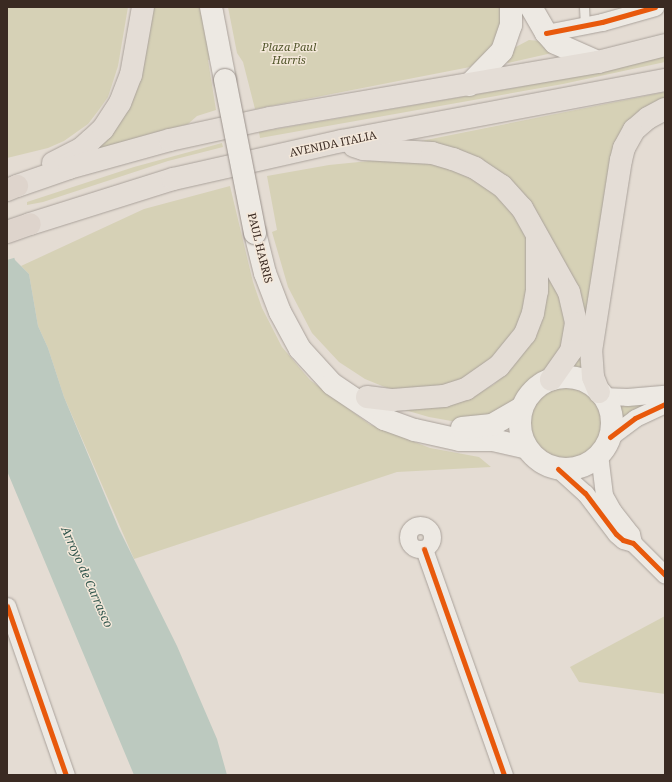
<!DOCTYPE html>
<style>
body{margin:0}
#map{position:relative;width:672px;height:782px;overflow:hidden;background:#e4dcd3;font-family:"Noto Serif",serif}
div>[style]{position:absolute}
.green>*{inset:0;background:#d6d1b6}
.round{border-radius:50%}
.water>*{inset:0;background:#bcc9bf}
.pier>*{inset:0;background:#e4dcd3}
.roads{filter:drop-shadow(0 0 1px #aaa29b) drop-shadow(0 0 1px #aaa29b)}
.service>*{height:9px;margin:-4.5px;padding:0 4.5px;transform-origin:4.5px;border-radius:4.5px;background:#ede9e3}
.minor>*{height:17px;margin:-8.5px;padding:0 8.5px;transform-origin:8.5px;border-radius:8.5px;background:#ede9e3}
.minor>.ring{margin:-8.5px;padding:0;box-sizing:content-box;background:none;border:17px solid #ede9e3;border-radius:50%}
.secondary>*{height:22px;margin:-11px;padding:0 11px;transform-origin:11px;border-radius:11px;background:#ede9e3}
.secondary>.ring{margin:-11px;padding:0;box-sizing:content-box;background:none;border:22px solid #ede9e3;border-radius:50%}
.primary>*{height:22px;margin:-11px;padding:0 11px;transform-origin:11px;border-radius:11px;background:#e4ddd6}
.trunk>*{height:22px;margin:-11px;padding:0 11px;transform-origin:11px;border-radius:11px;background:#ded4cc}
.bridges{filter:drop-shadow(0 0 1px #9a918b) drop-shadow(0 0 1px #9a918b)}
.secondary-bridge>*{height:22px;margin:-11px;padding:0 11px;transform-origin:11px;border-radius:11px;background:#ede9e3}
.cycleway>*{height:5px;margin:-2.5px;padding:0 2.5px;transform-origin:2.5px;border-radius:2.5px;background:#e8590c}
span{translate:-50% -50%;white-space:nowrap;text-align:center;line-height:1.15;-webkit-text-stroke:3px #f4e8da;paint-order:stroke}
.park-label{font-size:11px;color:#51552a;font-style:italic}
.street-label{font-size:11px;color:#3a2a22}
.water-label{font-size:12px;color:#33584f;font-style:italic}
.frame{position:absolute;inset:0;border:8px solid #3a2a22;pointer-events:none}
</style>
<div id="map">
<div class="green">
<i style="clip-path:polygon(7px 7px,128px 7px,118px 66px,108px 97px,98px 111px,88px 124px,64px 141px,48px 148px,7px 158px)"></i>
<i style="clip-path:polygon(150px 7px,204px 7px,212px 59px,208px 60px,216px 110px,197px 116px,188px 124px,93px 151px)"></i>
<i style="clip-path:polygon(228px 7px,294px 8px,507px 7px,499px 43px,470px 67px,255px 109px,243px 62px,237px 53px)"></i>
<i style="clip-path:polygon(529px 40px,539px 41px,552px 53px,508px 63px,505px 61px,512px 49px)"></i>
<i style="clip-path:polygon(665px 52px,665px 62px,563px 84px,260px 138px,259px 132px,519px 87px)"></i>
<i style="clip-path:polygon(665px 92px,665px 101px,639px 117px,582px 368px,575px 369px,573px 367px,579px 358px,534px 215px,421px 141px)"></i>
<i style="clip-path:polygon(222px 143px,223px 147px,168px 161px,43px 202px,27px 205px,27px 202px,134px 167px)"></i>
<i style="clip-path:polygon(389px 159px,432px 163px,460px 172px,492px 190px,512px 212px,526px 238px,533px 267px,517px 337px,466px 383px,392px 390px,365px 379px,339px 362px,312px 333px,288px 287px,272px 232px,277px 230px,267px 176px,329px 165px)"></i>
<i style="clip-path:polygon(230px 186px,253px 282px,262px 308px,282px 347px,310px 380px,369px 424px,430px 448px,479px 457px,491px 467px,397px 472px,134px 559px,64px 397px,48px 348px,38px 326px,29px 274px,21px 266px,144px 209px)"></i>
<i style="clip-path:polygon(548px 272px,554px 278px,570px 333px,548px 373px,532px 382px,517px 399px,499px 414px,457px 422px,429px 417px,405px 410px,473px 396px,493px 385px,510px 370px,530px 344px)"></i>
<i class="round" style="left:525px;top:385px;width:76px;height:76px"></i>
<i style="clip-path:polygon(618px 404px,624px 404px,646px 405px,623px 417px)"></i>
<i style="clip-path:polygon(665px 616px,665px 694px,579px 682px,570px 667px)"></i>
</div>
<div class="water">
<i style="clip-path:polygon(7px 235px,15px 260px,29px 274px,38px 326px,48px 348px,64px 397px,119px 529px,177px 646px,217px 739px,227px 775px,134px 775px,7px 471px)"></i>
</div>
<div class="pier">
<i style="clip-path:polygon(7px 233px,17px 257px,7px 260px)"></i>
</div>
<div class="roads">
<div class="service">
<i style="left:584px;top:7px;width:18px;rotate:87deg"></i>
</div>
<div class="minor">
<i style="left:546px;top:33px;width:57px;rotate:-11.1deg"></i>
<i style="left:602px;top:22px;width:55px;rotate:-15.8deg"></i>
<i style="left:602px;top:396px;width:25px;rotate:2deg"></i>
<i style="left:627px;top:397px;width:38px;rotate:-5deg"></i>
<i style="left:610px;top:437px;width:31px;rotate:-37deg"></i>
<i style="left:635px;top:418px;width:33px;rotate:-25deg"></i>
<i style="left:599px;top:454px;width:41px;rotate:83deg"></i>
<i style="left:604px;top:495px;width:18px;rotate:61deg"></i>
<i style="left:613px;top:511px;width:29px;rotate:52deg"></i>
<i style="left:631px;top:534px;width:9px;rotate:77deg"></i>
<i style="left:558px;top:469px;width:36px;rotate:42deg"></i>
<i style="left:585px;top:493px;width:51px;rotate:52.9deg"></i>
<i style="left:616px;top:534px;width:9px;rotate:41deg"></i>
<i style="left:623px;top:540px;width:10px;rotate:17deg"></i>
<i style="left:633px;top:543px;width:45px;rotate:45deg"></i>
<i class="ring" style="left:408px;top:525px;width:7px;height:7px"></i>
<i style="left:424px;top:549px;width:240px;rotate:70.5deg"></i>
<i style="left:7px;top:606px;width:179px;rotate:70.8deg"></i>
</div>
<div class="secondary">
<i style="left:211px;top:7px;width:74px;rotate:79.1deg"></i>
<i style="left:531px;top:7px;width:30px;rotate:60deg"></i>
<i style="left:546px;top:33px;width:13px;rotate:48deg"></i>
<i style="left:555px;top:43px;width:47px;rotate:23.8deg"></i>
<i style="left:469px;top:85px;width:47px;rotate:-45.9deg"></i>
<i style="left:502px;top:51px;width:28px;rotate:-71deg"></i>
<i style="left:511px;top:25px;width:18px;rotate:-90deg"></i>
<i style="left:255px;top:233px;width:41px;rotate:76deg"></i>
<i style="left:265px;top:273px;width:42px;rotate:69deg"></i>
<i style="left:280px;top:312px;width:42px;rotate:61.6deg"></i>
<i style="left:300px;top:349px;width:47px;rotate:47.6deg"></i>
<i style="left:332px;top:384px;width:63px;rotate:33.9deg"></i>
<i style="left:384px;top:419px;width:33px;rotate:20deg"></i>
<i style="left:415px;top:430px;width:46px;rotate:12.5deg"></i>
<i style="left:460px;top:440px;width:33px"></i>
<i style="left:493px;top:440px;width:35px;rotate:13deg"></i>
<i class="ring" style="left:520px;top:377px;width:70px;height:70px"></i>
<i style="left:462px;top:428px;width:30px;rotate:-6deg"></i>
<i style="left:492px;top:425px;width:34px;rotate:-30deg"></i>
</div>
<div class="primary">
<i style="left:354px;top:146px;width:9px;rotate:18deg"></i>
<i style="left:363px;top:149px;width:69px;rotate:3.3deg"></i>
<i style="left:432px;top:153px;width:22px;rotate:16deg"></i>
<i style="left:453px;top:159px;width:24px;rotate:22deg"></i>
<i style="left:475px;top:168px;width:32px;rotate:34deg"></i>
<i style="left:502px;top:186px;width:30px;rotate:48deg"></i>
<i style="left:522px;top:208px;width:96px;rotate:60.8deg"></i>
<i style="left:569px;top:292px;width:32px;rotate:77deg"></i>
<i style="left:576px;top:323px;width:28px;rotate:100deg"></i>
<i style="left:571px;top:351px;width:35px;rotate:125deg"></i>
<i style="left:53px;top:163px;width:33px;rotate:-27deg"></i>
<i style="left:82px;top:148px;width:12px;rotate:-42deg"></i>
<i style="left:91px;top:140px;width:16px;rotate:-43deg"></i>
<i style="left:103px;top:129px;width:31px;rotate:-57deg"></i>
<i style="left:120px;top:103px;width:30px;rotate:-69deg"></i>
<i style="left:131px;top:75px;width:69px;rotate:-80deg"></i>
<i style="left:17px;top:186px;width:55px;rotate:-19.1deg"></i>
<i style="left:69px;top:168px;width:105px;rotate:-15.5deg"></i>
<i style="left:170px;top:140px;width:102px;rotate:-12.4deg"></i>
<i style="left:270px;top:118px;width:333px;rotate:-9.7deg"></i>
<i style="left:598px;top:62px;width:69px;rotate:-14.2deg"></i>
<i style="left:30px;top:224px;width:150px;rotate:-17.5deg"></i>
<i style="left:173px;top:179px;width:173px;rotate:-12.7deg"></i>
<i style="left:342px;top:141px;width:329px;rotate:-10.7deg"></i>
<i style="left:599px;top:392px;width:16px;rotate:-112deg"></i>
<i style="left:593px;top:377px;width:26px;rotate:-94deg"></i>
<i style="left:591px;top:351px;width:193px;rotate:-81.1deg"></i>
<i style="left:621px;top:160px;width:12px;rotate:-76deg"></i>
<i style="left:624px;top:148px;width:21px;rotate:-61deg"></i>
<i style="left:634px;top:130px;width:18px;rotate:-41deg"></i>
<i style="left:648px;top:118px;width:19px;rotate:-28deg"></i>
<i style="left:367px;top:397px;width:26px;rotate:7deg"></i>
<i style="left:393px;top:400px;width:51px;rotate:-4.5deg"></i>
<i style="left:444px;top:396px;width:23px;rotate:-18deg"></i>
<i style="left:466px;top:389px;width:40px;rotate:-34.9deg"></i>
<i style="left:499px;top:366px;width:41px;rotate:-50.9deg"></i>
<i style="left:525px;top:334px;width:22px;rotate:-69deg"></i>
<i style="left:533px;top:313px;width:22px;rotate:-80deg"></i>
<i style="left:537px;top:291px;width:55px;rotate:-90deg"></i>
</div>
<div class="trunk">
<i style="left:7px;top:190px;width:11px;rotate:-22deg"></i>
<i style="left:7px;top:232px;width:24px;rotate:-19deg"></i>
</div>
</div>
<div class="bridges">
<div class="secondary-bridge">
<i style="left:225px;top:80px;width:156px;rotate:78.9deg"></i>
</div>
</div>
<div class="cycleway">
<i style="left:546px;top:33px;width:57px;rotate:-11.1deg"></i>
<i style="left:602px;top:22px;width:55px;rotate:-15.8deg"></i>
<i style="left:610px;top:437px;width:31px;rotate:-37deg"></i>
<i style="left:635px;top:418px;width:33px;rotate:-25deg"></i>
<i style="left:558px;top:469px;width:36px;rotate:42deg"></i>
<i style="left:585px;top:493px;width:51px;rotate:52.9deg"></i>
<i style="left:616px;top:534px;width:9px;rotate:41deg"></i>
<i style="left:623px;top:540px;width:10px;rotate:17deg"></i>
<i style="left:633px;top:543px;width:45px;rotate:45deg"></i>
<i style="left:424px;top:549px;width:240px;rotate:70.5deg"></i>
<i style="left:7px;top:606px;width:179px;rotate:70.8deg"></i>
</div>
<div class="park-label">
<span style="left:289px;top:54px">Plaza Paul<br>Harris</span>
</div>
<div class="street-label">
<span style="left:333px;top:144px;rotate:-12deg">AVENIDA ITALIA</span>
<span style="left:260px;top:248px;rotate:76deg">PAUL HARRIS</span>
</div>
<div class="water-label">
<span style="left:87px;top:577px;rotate:66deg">Arroyo de Carrasco</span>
</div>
<div class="frame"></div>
</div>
